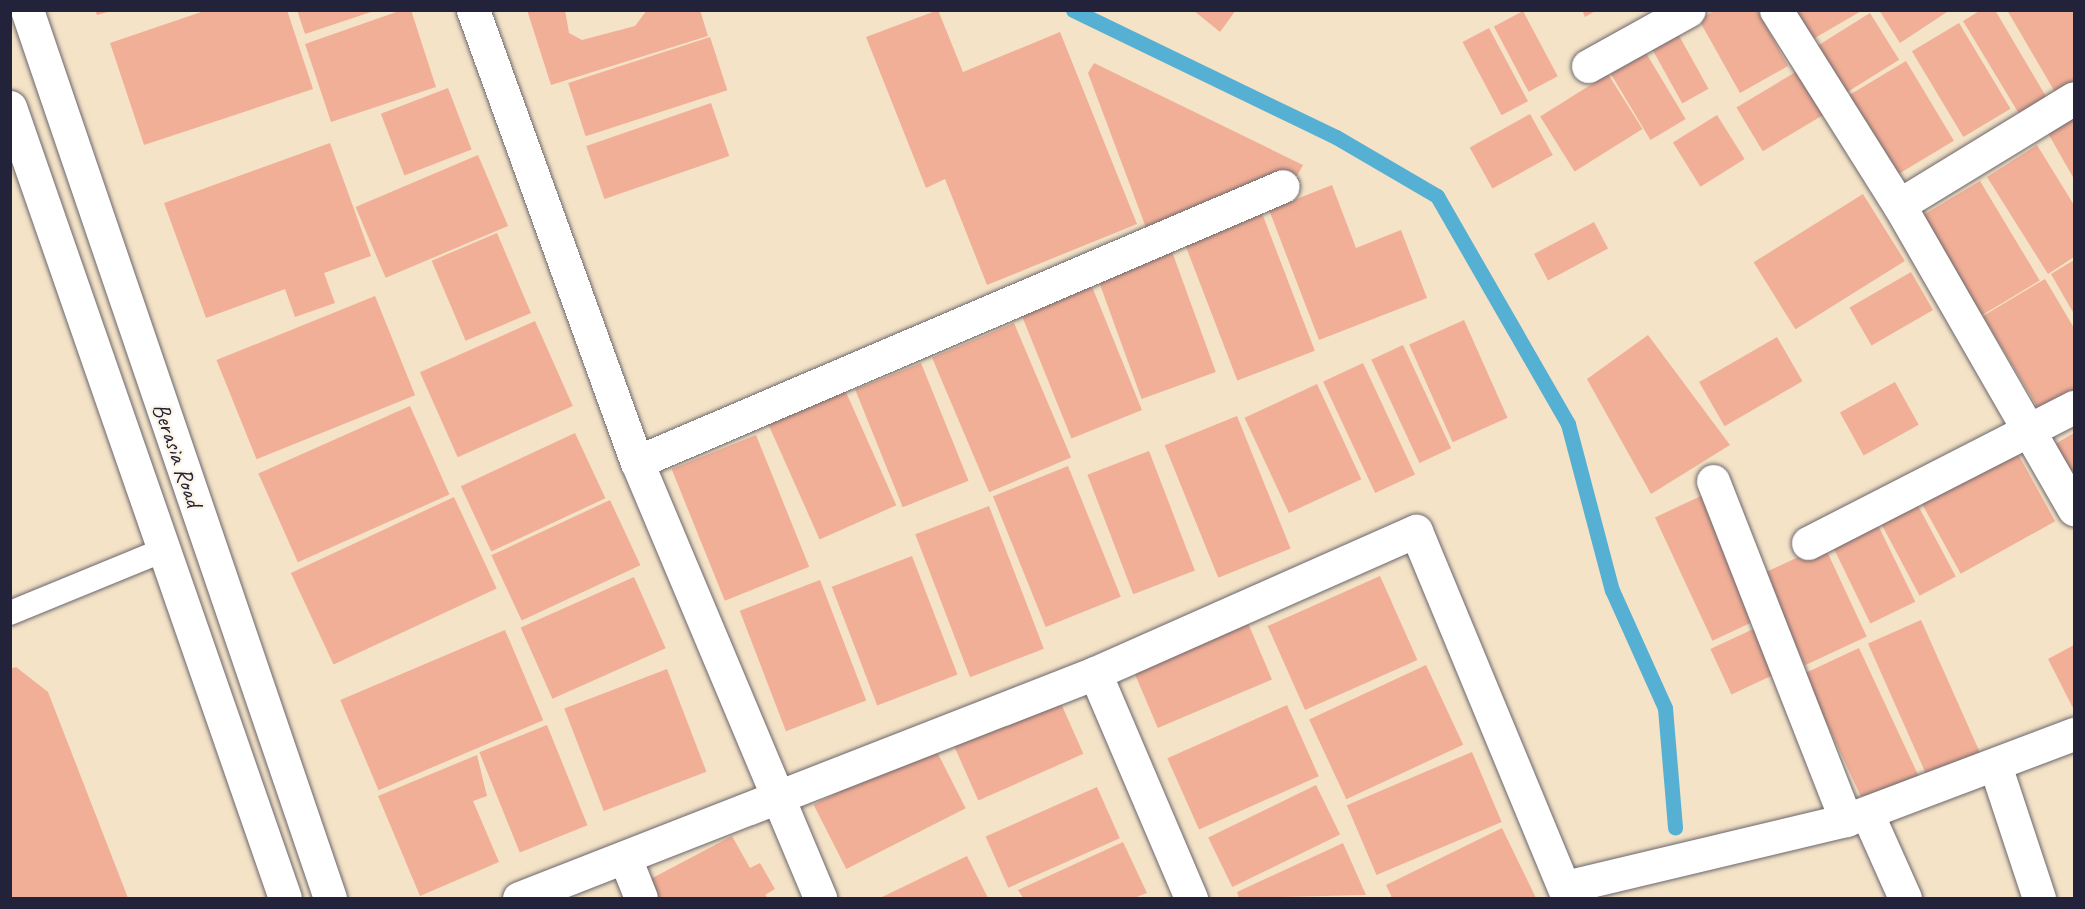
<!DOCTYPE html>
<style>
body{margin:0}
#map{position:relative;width:2085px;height:909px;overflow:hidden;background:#f4e3c7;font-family:Caveat,sans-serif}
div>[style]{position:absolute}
.stream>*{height:15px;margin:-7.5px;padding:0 7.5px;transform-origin:7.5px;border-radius:7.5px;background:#55b0d3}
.building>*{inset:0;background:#f2af97;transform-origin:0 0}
.roads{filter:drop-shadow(0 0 2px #6c666c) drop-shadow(0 0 2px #6c666c)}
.service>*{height:24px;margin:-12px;padding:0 12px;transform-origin:12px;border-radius:12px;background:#fff}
.minor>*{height:33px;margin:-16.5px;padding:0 16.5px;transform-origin:16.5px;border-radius:16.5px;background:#fff}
.primary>*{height:33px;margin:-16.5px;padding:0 16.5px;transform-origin:16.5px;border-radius:16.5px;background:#fff}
span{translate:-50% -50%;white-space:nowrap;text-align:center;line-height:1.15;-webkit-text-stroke:5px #fcf5e5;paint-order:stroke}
.street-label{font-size:24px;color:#22223b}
.frame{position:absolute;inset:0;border:12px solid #22223b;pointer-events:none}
</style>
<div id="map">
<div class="stream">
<i style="left:1073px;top:10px;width:292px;rotate:25.8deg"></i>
<i style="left:1336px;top:137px;width:117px;rotate:30.3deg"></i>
<i style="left:1437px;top:196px;width:263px;rotate:60.1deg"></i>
<i style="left:1568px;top:424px;width:172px;rotate:75.2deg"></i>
<i style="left:1612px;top:590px;width:129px;rotate:65.8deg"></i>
<i style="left:1665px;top:708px;width:120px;rotate:85.2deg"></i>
</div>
<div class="building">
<i style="clip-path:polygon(95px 10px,111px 10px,111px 11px,97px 15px)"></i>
<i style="clip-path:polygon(207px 10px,287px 10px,313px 89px,144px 145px,110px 43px)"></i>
<i style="clip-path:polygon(297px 10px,374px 10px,374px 11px,305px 34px)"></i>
<i style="clip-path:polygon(402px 10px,411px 10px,436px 87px,331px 122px,305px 44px)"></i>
<i style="clip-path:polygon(527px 10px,565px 10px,569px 33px,582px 40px,635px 26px,647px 10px,700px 10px,708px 36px,551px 85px)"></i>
<i style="clip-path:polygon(938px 10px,963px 72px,1060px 32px,1137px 224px,987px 285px,945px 179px,926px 188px,866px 37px)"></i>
<i style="clip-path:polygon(1193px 10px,1236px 10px,1220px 32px)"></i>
<i style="clip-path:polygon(1582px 10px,1597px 10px,1585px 17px)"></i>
<i style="clip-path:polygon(1715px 10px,1757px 10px,1788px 66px,1740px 93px,1699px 20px)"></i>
<i style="clip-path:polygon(1790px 10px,1863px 10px,1808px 42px)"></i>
<i style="clip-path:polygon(1879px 10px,1950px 10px,1900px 43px)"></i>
<i style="clip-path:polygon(1981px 10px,1995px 10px,2051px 105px,2024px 122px,1963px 21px)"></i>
<i style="clip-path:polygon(2007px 10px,2074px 10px,2074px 89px,2059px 99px)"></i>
<i style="left:1523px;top:11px;width:74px;height:33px;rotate:62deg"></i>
<i style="left:1870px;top:13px;width:55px;height:69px;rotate:58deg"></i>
<i style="left:1959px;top:23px;width:100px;height:55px;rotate:59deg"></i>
<i style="left:1489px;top:28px;width:83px;height:30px;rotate:62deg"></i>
<i style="left:1677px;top:32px;width:65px;height:30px;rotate:61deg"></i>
<i style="left:710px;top:37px;width:56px;height:149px;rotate:72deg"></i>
<i style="left:1646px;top:53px;width:77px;height:41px;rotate:59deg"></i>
<i style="left:1906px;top:61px;width:93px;height:70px;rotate:59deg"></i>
<i style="clip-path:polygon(1094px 63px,1303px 165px,1297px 176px,1148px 233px,1088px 73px)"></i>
<i style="left:1799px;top:70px;width:51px;height:73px;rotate:59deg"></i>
<i style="left:1608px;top:74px;width:65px;height:80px;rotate:58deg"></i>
<i style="left:448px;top:88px;width:66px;height:72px;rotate:69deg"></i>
<i style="left:711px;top:103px;width:56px;height:132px;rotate:71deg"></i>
<i style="clip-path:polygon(2074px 112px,2074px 179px,2045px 128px)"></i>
<i style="left:1530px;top:114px;width:47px;height:69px;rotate:61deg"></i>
<i style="left:1717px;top:115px;width:52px;height:52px;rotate:58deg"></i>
<i style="clip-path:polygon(330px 143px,371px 256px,324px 273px,335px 303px,295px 317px,285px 289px,206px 318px,164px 203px)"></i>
<i style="clip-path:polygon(2037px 145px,2074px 205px,2074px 257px,2048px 274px,1987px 177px)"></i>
<i style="left:478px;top:155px;width:77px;height:133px;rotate:67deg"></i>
<i style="left:1980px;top:181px;width:116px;height:68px;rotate:59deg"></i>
<i style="clip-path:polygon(1332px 185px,1356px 248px,1401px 230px,1427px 298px,1319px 340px,1269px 210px)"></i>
<i style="left:1863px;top:194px;width:79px;height:129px;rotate:58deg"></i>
<i style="left:1260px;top:208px;width:153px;height:83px;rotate:69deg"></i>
<i style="left:1594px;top:222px;width:30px;height:68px;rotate:62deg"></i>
<i style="left:497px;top:233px;width:87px;height:71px;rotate:67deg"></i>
<i style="left:1170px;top:246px;width:134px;height:79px;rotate:70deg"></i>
<i style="clip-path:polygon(2074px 260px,2074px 314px,2051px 274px)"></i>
<i style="left:1911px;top:272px;width:44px;height:71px;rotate:60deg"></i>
<i style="clip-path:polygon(2045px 279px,2074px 328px,2074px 400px,2044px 418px,1983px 316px)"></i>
<i style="left:1091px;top:284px;width:136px;height:76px;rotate:68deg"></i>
<i style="left:375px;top:296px;width:107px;height:171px;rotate:68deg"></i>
<i style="left:1464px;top:320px;width:107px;height:60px;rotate:66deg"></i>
<i style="left:535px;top:321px;width:93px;height:126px;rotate:66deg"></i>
<i style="left:1014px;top:323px;width:146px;height:89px;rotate:67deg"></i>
<i style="clip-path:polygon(1648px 335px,1730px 445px,1651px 494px,1587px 379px)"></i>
<i style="left:1777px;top:337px;width:51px;height:90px;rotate:60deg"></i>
<i style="left:1403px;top:345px;width:114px;height:35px;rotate:65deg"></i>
<i style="left:921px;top:363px;width:127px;height:71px;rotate:68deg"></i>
<i style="left:1363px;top:363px;width:123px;height:44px;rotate:65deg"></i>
<i style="left:841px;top:381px;width:136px;height:84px;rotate:66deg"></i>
<i style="left:1895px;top:382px;width:49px;height:63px;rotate:61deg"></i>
<i style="left:1317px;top:384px;width:105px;height:80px;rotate:65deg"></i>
<i style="left:410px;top:406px;width:97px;height:166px;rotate:66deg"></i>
<i style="left:1237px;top:416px;width:143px;height:78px;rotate:68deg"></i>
<i style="left:575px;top:433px;width:72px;height:126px;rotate:65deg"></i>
<i style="clip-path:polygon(2074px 433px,2074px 492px,2050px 447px)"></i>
<i style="left:756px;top:435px;width:142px;height:91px;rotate:68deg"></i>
<i style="left:2014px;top:447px;width:85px;height:108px;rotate:61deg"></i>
<i style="left:1149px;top:451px;width:128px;height:66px;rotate:69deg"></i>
<i style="left:1068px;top:466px;width:141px;height:81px;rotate:68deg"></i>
<i style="left:1703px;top:495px;width:136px;height:53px;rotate:65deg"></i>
<i style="left:454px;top:497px;width:101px;height:180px;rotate:65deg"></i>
<i style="left:1914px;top:498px;width:89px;height:41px;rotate:62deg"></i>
<i style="left:610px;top:500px;width:72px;height:131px;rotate:65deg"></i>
<i style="left:989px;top:506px;width:153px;height:79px;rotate:69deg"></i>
<i style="left:1875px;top:519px;width:92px;height:50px;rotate:64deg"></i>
<i style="left:1824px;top:545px;width:101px;height:68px;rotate:65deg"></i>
<i style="left:912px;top:556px;width:127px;height:86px;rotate:69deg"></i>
<i style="left:1380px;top:576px;width:92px;height:123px;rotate:66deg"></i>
<i style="left:634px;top:577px;width:78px;height:124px;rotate:66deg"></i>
<i style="left:820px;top:580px;width:129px;height:86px;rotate:69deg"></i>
<i style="left:1245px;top:616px;width:69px;height:124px;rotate:67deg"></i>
<i style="left:1921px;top:620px;width:146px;height:58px;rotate:66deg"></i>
<i style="left:1762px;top:625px;width:50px;height:57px;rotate:65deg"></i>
<i style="left:505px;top:630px;width:98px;height:179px;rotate:67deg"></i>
<i style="clip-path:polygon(2074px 645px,2074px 710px,2048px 659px)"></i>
<i style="left:1859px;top:648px;width:144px;height:61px;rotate:65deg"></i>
<i style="left:1426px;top:665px;width:88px;height:129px;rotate:65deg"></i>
<i style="clip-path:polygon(16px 667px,48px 692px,128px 898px,10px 898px,10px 669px)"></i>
<i style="left:667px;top:669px;width:110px;height:110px;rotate:69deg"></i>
<i style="left:1059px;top:699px;width:60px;height:115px;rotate:66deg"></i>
<i style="left:1287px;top:705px;width:78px;height:131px;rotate:66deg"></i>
<i style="left:547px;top:725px;width:108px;height:73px;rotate:68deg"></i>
<i style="left:933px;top:744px;width:72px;height:134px;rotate:63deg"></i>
<i style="left:1472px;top:752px;width:76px;height:136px;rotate:67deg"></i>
<i style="clip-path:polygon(477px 755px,487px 796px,473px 801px,499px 862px,420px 896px,378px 796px)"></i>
<i style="left:1316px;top:785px;width:55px;height:120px;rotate:64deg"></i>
<i style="left:1097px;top:787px;width:56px;height:122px;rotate:66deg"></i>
<i style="clip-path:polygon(1502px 828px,1536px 898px,1392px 898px,1386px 885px)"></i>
<i style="clip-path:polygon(732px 836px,750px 868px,760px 863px,775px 889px,765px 895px,768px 898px,651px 898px,643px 883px)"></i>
<i style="clip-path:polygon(1123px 842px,1147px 893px,1134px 898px,1023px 898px,1018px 890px)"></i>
<i style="clip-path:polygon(1343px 843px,1366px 895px,1239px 898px,1237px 892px)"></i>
<i style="clip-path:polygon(967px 856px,988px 898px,880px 898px)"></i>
</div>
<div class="roads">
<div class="service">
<i style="left:10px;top:613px;width:163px;rotate:-22.3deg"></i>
</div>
<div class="minor">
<i style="left:473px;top:10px;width:481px;rotate:70.1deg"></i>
<i style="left:637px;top:462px;width:473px;rotate:67.2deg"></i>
<i style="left:1776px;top:10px;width:231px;rotate:57.8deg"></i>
<i style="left:1899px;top:205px;width:351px;rotate:60.1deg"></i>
<i style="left:1588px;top:66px;width:115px;rotate:-29deg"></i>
<i style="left:1899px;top:205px;width:205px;rotate:-31.4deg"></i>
<i style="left:637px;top:462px;width:702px;rotate:-23.13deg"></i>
<i style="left:1713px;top:481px;width:364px;rotate:68.6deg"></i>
<i style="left:1808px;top:543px;width:299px;rotate:-27.1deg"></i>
<i style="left:1095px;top:673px;width:245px;rotate:66.9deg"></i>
<i style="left:1996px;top:768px;width:137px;rotate:71.7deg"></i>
<i style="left:1867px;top:813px;width:93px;rotate:65.9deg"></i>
<i style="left:625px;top:858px;width:43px;rotate:68.2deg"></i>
<i style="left:1565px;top:887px;width:289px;rotate:-13.4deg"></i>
<i style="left:1846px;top:820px;width:244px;rotate:-20.7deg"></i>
<i style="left:519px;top:898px;width:618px;rotate:-21.34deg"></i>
<i style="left:1095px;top:673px;width:351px;rotate:-23.9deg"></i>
<i style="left:1416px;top:531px;width:397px;rotate:67.5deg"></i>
</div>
<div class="primary">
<i style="left:27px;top:10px;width:938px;rotate:71.16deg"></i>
<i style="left:10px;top:107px;width:837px;rotate:70.83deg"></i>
</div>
</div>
<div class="street-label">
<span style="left:177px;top:455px;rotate:71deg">Berasia Road</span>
</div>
<div class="frame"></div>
</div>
